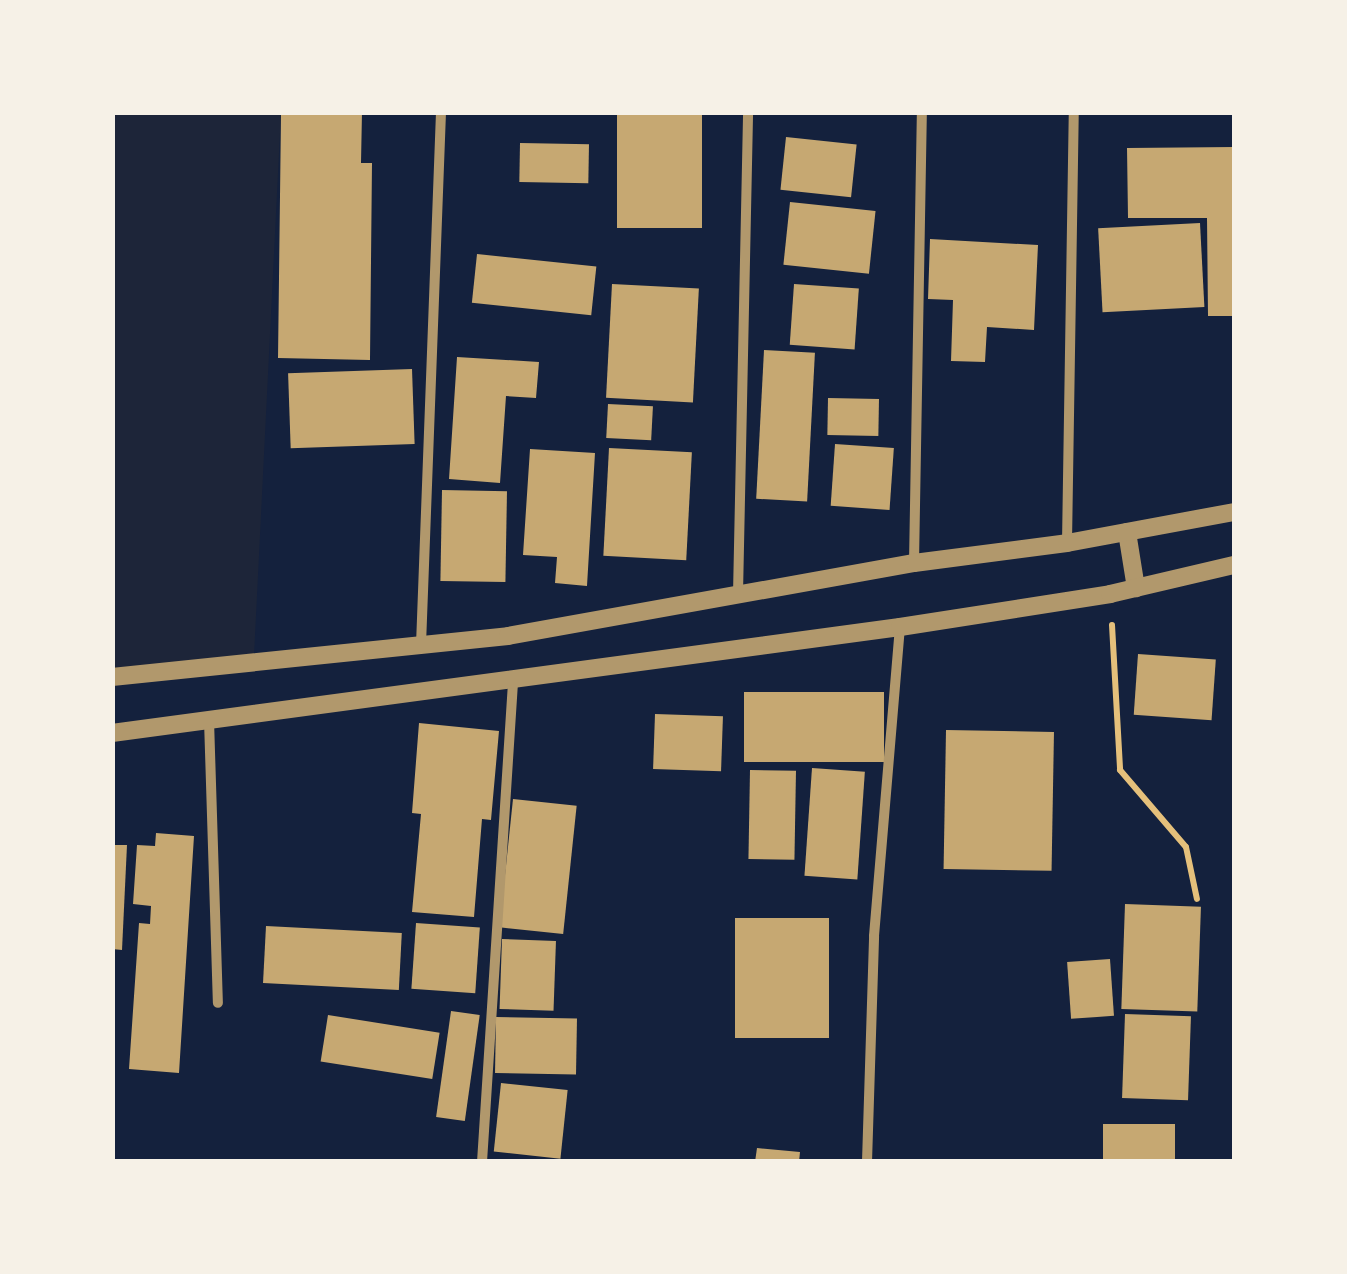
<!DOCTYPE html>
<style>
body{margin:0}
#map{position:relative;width:1347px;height:1274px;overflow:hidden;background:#14213d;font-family:Inter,sans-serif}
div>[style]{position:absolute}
.green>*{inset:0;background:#1d2539}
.building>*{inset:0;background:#c6a872;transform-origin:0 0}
.path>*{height:6px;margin:-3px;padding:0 3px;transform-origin:3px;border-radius:3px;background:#e5c07b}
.minor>*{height:10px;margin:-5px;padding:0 5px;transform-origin:5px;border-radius:5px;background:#b1986c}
.tertiary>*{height:18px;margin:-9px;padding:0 9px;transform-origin:9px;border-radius:9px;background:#b1986c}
span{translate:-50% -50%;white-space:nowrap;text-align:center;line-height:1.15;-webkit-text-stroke:8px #f6f1e7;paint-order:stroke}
.frame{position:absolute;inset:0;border:115px solid #f6f1e7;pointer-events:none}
</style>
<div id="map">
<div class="green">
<i style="clip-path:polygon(113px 113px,281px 113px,254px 656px,113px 670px)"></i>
</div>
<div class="building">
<i style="clip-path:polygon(304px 112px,362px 112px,361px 163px,372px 163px,370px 360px,278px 358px,281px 115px)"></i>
<i style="left:617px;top:112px;width:85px;height:116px"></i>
<i style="left:786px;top:137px;width:71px;height:53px;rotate:6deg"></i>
<i style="left:520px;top:143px;width:69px;height:39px;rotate:1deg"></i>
<i style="clip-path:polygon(1234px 147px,1234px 316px,1208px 316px,1207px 218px,1128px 218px,1127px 148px)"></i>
<i style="left:790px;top:202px;width:86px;height:63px;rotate:6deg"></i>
<i style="left:1200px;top:223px;width:84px;height:102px;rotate:87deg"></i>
<i style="clip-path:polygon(930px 239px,1038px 245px,1034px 330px,987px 327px,985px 362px,951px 361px,953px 300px,928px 299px)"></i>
<i style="left:477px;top:254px;width:120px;height:49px;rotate:6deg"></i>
<i style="left:612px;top:284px;width:87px;height:114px;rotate:3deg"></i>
<i style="left:794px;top:284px;width:65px;height:61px;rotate:4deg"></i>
<i style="left:764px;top:350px;width:51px;height:149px;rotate:3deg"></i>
<i style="clip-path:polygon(457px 357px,539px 362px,536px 398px,506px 396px,500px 483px,449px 479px)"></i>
<i style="left:412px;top:369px;width:75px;height:124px;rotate:88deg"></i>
<i style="left:828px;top:398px;width:51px;height:37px;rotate:1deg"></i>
<i style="left:608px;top:404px;width:45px;height:34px;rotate:3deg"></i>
<i style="left:835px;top:444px;width:59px;height:62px;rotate:4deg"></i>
<i style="left:609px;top:448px;width:83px;height:108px;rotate:3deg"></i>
<i style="clip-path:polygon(530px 449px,595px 453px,587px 586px,555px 583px,557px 557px,523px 555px)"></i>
<i style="left:442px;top:490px;width:65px;height:91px;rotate:1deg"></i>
<i style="left:1138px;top:654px;width:78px;height:61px;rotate:4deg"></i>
<i style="left:744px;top:692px;width:140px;height:70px"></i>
<i style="left:655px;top:714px;width:68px;height:55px;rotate:2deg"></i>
<i style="clip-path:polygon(419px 723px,499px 731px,491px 820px,482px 819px,474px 917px,412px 912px,421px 814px,412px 813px)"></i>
<i style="left:946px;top:730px;width:108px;height:139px;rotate:1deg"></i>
<i style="left:812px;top:768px;width:53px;height:108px;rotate:4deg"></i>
<i style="left:750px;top:770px;width:46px;height:89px;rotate:1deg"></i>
<i style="left:513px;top:799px;width:64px;height:129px;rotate:6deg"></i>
<i style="clip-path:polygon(156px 833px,194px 836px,179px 1073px,129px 1069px,139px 923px,150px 924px,151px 906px,133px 904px,137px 845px,155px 846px)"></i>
<i style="clip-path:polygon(112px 845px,127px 845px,122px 950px,112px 949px)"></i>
<i style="left:1125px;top:904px;width:76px;height:105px;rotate:2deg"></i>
<i style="left:829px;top:918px;width:120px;height:94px;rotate:90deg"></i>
<i style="left:416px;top:923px;width:64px;height:66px;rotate:4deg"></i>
<i style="left:266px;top:926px;width:136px;height:57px;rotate:3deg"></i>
<i style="left:502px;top:939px;width:54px;height:70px;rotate:2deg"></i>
<i style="left:1110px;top:959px;width:57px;height:43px;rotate:86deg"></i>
<i style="left:451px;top:1011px;width:29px;height:107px;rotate:8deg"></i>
<i style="left:1125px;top:1014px;width:66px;height:84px;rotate:2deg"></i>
<i style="left:328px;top:1015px;width:113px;height:47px;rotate:9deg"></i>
<i style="left:496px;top:1017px;width:81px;height:56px;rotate:1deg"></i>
<i style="left:501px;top:1083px;width:67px;height:69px;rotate:6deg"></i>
<i style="left:1175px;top:1124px;width:38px;height:72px;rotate:90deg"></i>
<i style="clip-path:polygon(757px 1148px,800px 1152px,799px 1162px,755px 1162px)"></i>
</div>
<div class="path">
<i style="left:1112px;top:625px;width:145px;rotate:86.8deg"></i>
<i style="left:1120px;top:770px;width:101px;rotate:49.4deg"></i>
<i style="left:1186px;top:847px;width:53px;rotate:78.1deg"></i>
</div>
<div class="minor">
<i style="left:1067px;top:543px;width:431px;rotate:-89.1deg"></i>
<i style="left:914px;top:563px;width:451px;rotate:-89deg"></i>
<i style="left:738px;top:594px;width:482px;rotate:-88.8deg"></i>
<i style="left:421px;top:645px;width:533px;rotate:-87.85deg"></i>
<i style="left:209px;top:720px;width:283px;rotate:88.2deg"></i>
<i style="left:482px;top:1162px;width:483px;rotate:-86.3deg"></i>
<i style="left:867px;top:1162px;width:226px;rotate:-88.2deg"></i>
<i style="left:874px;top:936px;width:310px;rotate:-85.2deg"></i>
</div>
<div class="tertiary">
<i style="left:1127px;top:532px;width:57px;rotate:80.9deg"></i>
<i style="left:112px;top:677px;width:398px;rotate:-5.9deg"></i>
<i style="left:508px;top:636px;width:413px;rotate:-10.2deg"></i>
<i style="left:914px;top:563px;width:154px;rotate:-7.4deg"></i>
<i style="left:1067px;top:543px;width:170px;rotate:-10.5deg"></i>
<i style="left:112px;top:733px;width:795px;rotate:-7.66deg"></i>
<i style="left:900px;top:627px;width:213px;rotate:-8.9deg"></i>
<i style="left:1110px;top:594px;width:127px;rotate:-13.2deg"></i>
</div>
<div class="frame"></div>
</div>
